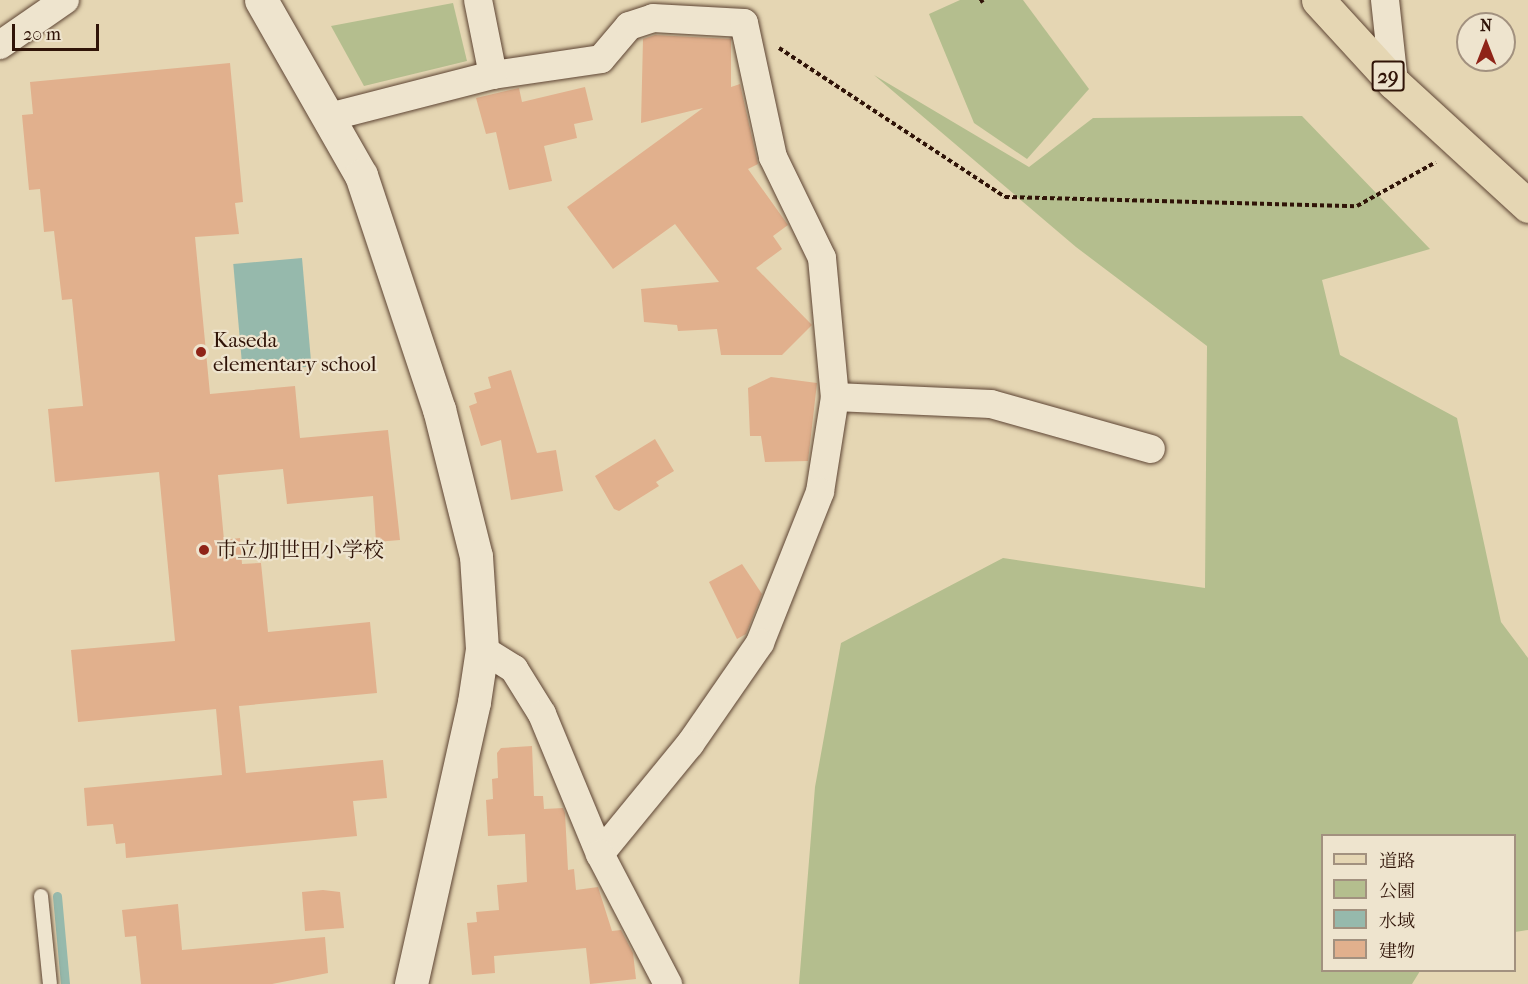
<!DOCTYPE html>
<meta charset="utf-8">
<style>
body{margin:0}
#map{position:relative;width:1528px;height:984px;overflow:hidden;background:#e5d6b3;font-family:"IM FELL French Canon","Noto Serif JP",serif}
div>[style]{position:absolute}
.green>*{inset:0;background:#b4be8e}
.water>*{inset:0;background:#96b9ac;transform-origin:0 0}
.stream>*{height:9px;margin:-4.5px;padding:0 4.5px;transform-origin:4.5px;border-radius:4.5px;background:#96b9ac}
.building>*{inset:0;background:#e1b08d}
.path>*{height:4px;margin-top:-2px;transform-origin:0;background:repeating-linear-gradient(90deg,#301408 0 4.5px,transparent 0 7.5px)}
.roads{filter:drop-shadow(0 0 2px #5d4433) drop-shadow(0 0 2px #5d4433)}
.lane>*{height:14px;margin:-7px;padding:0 7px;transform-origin:7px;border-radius:7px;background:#eee4ce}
.street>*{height:28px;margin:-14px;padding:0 14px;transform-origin:14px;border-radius:14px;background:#eee4ce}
.secondary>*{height:33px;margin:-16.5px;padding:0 16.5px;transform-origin:16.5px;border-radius:16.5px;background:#eee4ce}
.primary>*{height:33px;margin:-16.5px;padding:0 16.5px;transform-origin:16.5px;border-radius:16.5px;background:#e5d6b3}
.dots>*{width:16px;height:16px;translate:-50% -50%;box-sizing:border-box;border:3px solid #eee4ce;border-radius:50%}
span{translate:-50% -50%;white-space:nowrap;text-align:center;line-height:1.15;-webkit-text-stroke:4.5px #eee4ce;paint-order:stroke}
.shield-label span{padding:2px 4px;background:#eee4ce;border:2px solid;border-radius:4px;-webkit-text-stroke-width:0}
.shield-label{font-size:20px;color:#301408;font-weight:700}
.poi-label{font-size:21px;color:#301408}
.left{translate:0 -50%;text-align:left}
.legend{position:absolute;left:1321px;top:834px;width:195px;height:138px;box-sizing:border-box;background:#eee4ce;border:2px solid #a2917f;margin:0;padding:8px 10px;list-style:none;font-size:18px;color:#301408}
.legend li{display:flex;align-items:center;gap:12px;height:30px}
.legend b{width:30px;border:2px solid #a2917f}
.north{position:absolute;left:1456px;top:12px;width:60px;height:60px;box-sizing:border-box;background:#eee4ce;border:2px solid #a2917f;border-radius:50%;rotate:0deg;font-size:16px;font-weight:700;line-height:24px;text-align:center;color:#301408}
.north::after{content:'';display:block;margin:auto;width:21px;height:27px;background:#8f2418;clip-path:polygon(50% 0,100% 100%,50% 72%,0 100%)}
.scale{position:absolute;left:12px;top:24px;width:87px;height:27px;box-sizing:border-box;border:3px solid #301408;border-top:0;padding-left:8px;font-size:18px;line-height:21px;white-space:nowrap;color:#301408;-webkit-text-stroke:4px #eee4ce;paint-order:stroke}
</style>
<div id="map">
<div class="green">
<i style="clip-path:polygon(960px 0,1023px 0,1089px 89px,1027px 159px,974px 123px,929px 14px)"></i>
<i style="clip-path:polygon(453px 3px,467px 61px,364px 86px,331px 26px)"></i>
<i style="clip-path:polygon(874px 75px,1029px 167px,1093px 118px,1302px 116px,1430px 249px,1322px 280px,1340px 355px,1457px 418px,1501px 622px,1528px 658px,1528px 930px,1515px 932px,1514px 836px,1322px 836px,1322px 970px,1420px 971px,1412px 984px,799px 984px,815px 787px,841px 643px,1003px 558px,1205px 588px,1207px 346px,1076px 247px)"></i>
</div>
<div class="water">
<i style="left:302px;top:258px;width:109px;height:69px;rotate:85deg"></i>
</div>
<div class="stream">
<i style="left:57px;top:896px;width:88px;rotate:84.8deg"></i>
</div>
<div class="building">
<i style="clip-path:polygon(655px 35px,731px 39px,731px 87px,740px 84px,758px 164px,748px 169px,788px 225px,773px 236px,782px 249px,756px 268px,812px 325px,782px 355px,721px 355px,717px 329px,678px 331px,677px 325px,644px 322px,641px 289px,719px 282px,675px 224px,613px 269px,567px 207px,703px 108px,641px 123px,643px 39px)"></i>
<i style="clip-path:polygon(230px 63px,243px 202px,235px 203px,239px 234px,195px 237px,210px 394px,295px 386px,300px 438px,388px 430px,400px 540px,376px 542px,373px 496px,287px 504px,283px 469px,218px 475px,224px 540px,240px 538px,242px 564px,261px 563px,268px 632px,370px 622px,377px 693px,239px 706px,246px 773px,383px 760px,387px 798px,353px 801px,357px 836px,126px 858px,125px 843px,116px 844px,113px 824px,87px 826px,84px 788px,222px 775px,216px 709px,78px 722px,71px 650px,175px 641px,159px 472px,55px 482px,48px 409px,83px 406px,72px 299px,62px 300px,54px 231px,44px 232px,40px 189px,29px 190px,22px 115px,33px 114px,30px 82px)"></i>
<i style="clip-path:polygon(585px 87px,593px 120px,574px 124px,577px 138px,544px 146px,552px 181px,509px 190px,496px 132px,486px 134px,476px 98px,519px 88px,522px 102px)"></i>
<i style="clip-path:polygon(511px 370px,537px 453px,556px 450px,563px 491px,511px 500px,501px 440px,481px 446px,469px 406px,477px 403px,474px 393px,491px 388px,488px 377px)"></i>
<i style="clip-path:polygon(771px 377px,817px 383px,808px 461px,765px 462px,761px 436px,750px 436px,748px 388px)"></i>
<i style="clip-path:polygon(655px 439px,674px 471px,656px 482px,659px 486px,619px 511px,614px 509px,595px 476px)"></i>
<i style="clip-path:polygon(742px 564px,762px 594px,746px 634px,737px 639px,709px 582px)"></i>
<i style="clip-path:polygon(532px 746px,534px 796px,543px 796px,544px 809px,563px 808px,565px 813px,568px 870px,574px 869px,576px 890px,598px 887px,612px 931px,621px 930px,633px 953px,636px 979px,590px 984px,586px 948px,494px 956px,495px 973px,472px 975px,467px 923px,477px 922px,476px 912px,499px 910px,497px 885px,527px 882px,525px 834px,488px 836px,486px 800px,493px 799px,492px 779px,498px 778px,497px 753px,501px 748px)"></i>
<i style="clip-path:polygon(323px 890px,340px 892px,344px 928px,305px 931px,302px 892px)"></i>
<i style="clip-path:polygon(178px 904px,182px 950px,325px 937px,328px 973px,272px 984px,141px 984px,136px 936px,125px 937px,122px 910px)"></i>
</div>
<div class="path">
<i style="left:980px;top:2px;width:4px;rotate:-34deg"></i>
<i style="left:779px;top:48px;width:271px;rotate:33.4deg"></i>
<i style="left:1005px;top:197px;width:352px;rotate:1.5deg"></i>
<i style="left:1357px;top:206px;width:90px;rotate:-29.1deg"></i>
</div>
<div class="roads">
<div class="lane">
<i style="left:41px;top:896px;width:88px;rotate:84.2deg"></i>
</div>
<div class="street">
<i style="left:1385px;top:0;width:83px;rotate:83.8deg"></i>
<i style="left:0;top:45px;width:79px;rotate:-34.7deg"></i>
<i style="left:493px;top:75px;width:109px;rotate:-8.4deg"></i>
<i style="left:601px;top:59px;width:43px;rotate:-49.7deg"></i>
<i style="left:629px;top:26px;width:25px;rotate:-18deg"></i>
<i style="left:653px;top:18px;width:91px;rotate:3.1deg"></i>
<i style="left:744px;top:23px;width:137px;rotate:77.8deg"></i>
<i style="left:773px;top:157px;width:112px;rotate:64.1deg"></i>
<i style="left:822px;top:258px;width:140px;rotate:84.7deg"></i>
<i style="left:835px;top:397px;width:96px;rotate:99deg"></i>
<i style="left:820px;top:492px;width:162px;rotate:111.7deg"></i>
<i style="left:760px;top:643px;width:123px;rotate:124.7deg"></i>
<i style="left:690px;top:744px;width:142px;rotate:129.3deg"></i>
<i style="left:329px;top:117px;width:169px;rotate:-14.4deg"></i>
<i style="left:493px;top:75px;width:76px;rotate:-101.3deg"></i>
<i style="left:835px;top:397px;width:156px;rotate:2.6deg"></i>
<i style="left:991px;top:404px;width:166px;rotate:15.7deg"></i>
<i style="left:482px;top:649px;width:38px;rotate:32deg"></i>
<i style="left:514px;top:669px;width:53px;rotate:58.1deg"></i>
<i style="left:542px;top:714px;width:152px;rotate:67.5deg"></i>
<i style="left:600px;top:854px;width:147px;rotate:62.4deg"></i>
</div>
<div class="secondary">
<i style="left:261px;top:0;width:202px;rotate:60.3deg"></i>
<i style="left:361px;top:175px;width:247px;rotate:71.6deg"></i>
<i style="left:439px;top:409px;width:152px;rotate:75.9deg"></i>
<i style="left:476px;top:556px;width:93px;rotate:86.3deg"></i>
<i style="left:482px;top:649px;width:54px;rotate:98.6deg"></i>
<i style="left:474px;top:702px;width:289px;rotate:102.6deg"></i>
</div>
<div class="primary">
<i style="left:1318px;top:0;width:113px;rotate:47.5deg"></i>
<i style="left:1394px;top:83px;width:182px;rotate:42.5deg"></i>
</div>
</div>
<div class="dots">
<i style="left:201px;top:352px;background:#8f2418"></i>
<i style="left:204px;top:550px;background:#8f2418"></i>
</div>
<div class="shield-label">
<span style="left:1388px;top:76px">29</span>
</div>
<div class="poi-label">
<span class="left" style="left:213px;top:352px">Kaseda<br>elementary school</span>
<span class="left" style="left:216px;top:550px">市立加世田小学校</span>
</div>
<ul class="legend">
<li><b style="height:8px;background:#e5d6b3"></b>道路</li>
<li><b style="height:16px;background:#b4be8e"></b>公園</li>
<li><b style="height:16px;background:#96b9ac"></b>水域</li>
<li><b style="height:16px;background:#e1b08d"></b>建物</li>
</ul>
<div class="north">N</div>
<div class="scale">20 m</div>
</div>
